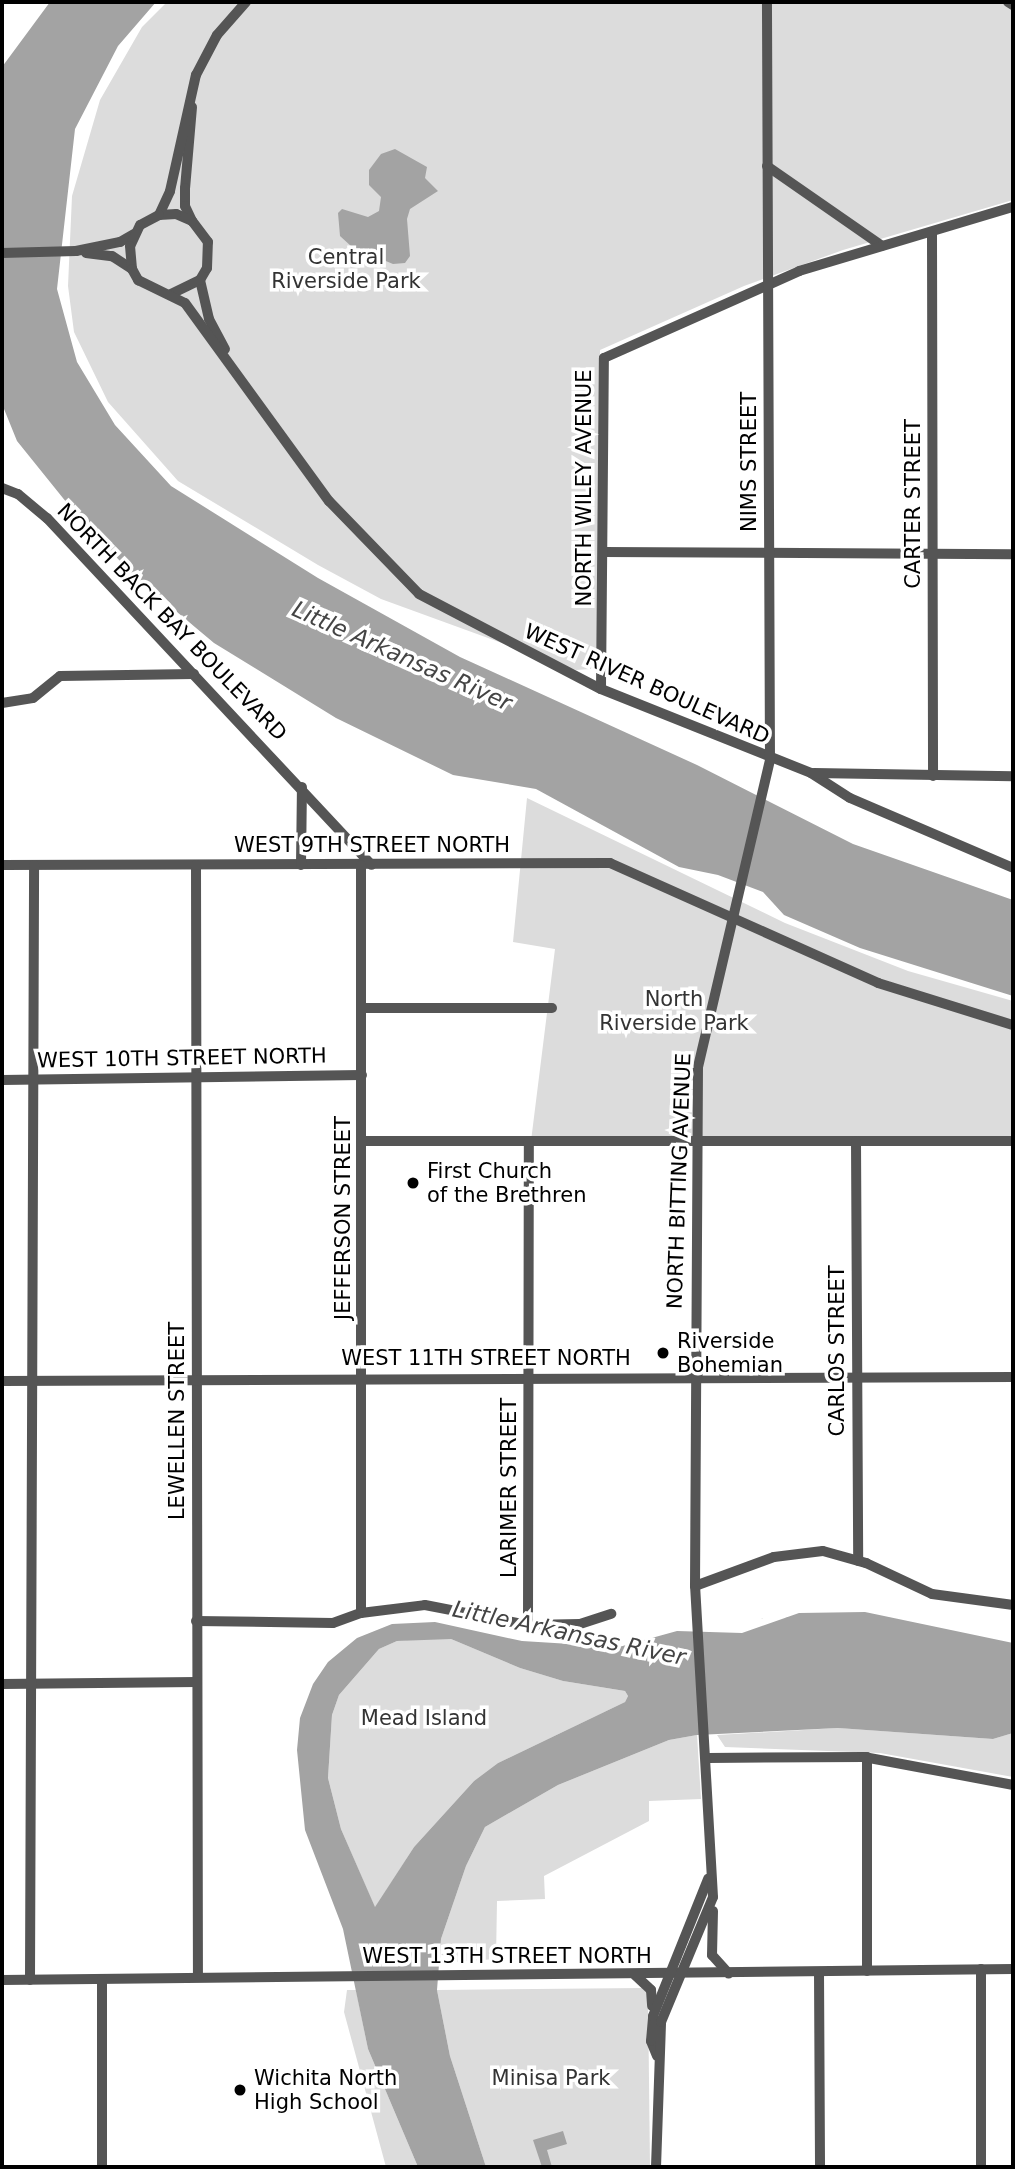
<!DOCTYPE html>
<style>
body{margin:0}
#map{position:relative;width:1015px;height:2169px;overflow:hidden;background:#fff;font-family:"DejaVu Sans",sans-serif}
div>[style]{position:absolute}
.green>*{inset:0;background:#dcdcdc}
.water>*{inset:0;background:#a3a3a3}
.minor>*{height:10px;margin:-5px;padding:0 5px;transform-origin:5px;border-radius:5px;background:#555}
.dots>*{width:19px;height:19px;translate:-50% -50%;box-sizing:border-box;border:4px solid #fff;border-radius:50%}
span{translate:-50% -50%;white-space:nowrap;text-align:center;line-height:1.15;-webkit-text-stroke:7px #fff;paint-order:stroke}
.park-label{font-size:21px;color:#333}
.street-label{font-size:21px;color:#000}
.poi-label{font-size:21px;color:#000}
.left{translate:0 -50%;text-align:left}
.water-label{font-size:23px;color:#444;font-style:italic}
.frame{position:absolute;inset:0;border:4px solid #000;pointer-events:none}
</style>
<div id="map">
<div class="green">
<i style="clip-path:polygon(167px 2px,1013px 2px,1013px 200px,843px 250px,744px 286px,600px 350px,599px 660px,591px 669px,576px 670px,381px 599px,318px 565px,178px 481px,108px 402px,74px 332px,68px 286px,72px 196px,100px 100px,142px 27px)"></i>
<i style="clip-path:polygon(527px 798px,785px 923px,908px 971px,1013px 1001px,1013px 1139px,531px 1141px,555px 949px,513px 942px)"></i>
<i style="clip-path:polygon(427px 1638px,451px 1639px,520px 1668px,563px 1681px,625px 1691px,628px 1696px,625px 1702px,498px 1763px,474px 1781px,414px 1847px,375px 1908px,341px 1829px,328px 1778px,332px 1715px,339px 1695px,379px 1649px,397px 1641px)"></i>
<i style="clip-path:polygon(838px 1728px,993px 1739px,1013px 1733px,1013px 1777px,880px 1753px,725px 1747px,717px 1735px)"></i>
<i style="clip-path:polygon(697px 1735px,701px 1799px,649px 1801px,649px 1821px,544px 1876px,545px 1899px,497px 1901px,496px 1959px,439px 1963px,441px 1939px,466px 1866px,485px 1827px,558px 1785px,669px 1740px)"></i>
<i style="clip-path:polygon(642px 1988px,648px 1994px,650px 2167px,486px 2167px,450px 2056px,437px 1990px)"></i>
<i style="clip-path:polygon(347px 1990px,356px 1990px,368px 2049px,418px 2167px,386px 2167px,344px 2012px)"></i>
</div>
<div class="water">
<i style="clip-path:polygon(50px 2px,156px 2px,118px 46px,75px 129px,57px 289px,77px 362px,115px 425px,171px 486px,318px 578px,460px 657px,697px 765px,853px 844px,1013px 900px,1013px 996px,860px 948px,784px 915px,763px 892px,718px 875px,679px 867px,536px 789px,453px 775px,336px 718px,214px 643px,134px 576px,75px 513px,17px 441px,2px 404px,2px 67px)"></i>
<i style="clip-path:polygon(395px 149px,427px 167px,425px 178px,438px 191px,410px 209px,407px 219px,410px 256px,405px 263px,393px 264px,352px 247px,340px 236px,338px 213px,342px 209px,368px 217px,379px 211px,381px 197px,369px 185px,369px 170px,381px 154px)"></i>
<i style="clip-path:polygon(evenodd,865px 1612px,1013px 1643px,1013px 1733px,993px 1739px,838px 1728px,697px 1735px,669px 1740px,558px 1785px,485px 1827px,466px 1866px,441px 1939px,437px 1990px,450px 2056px,486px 2167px,418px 2167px,368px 2049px,343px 1929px,305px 1830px,297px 1750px,300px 1718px,313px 1684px,328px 1662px,357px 1638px,392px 1624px,435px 1622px,522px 1641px,619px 1647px,677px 1631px,742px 1633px,799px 1613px,865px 1612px,451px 1639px,520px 1668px,563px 1681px,625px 1691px,628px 1696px,625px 1702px,498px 1763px,474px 1781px,414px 1847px,375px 1907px,341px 1829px,328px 1778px,332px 1715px,339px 1695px,379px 1649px,397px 1641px,451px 1639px)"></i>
<i style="clip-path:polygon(563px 2131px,567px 2144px,547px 2150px,552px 2167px,542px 2167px,533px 2140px)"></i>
</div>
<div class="minor">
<i style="left:1008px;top:2px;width:6px;rotate:31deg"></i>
<i style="left:192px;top:107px;width:81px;rotate:94.9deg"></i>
<i style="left:185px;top:188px;width:18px;rotate:90deg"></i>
<i style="left:185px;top:206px;width:17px;rotate:65deg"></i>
<i style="left:767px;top:166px;width:140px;rotate:34.8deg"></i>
<i style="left:159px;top:215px;width:26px;rotate:-65deg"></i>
<i style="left:170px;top:191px;width:119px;rotate:-77.4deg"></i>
<i style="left:196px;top:75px;width:45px;rotate:-62.3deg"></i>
<i style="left:217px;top:35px;width:44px;rotate:-48.7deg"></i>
<i style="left:932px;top:232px;width:544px;rotate:89.89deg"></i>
<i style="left:2px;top:253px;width:74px;rotate:-1.5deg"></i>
<i style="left:76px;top:251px;width:45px;rotate:-11.6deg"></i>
<i style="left:120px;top:242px;width:16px;rotate:-30deg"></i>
<i style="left:86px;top:253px;width:26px;rotate:7deg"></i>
<i style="left:112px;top:256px;width:24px;rotate:33deg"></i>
<i style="left:200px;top:280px;width:40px;rotate:77deg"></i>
<i style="left:209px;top:319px;width:34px;rotate:62deg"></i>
<i style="left:171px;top:294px;width:32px;rotate:-26deg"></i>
<i style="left:200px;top:280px;width:14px;rotate:-60deg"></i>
<i style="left:207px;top:268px;width:26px;rotate:-88deg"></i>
<i style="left:208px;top:242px;width:26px;rotate:-127deg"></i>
<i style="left:192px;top:221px;width:17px;rotate:-156deg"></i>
<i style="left:176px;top:214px;width:17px;rotate:177deg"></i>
<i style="left:159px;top:215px;width:21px;rotate:152deg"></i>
<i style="left:140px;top:225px;width:23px;rotate:115deg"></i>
<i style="left:130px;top:246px;width:23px;rotate:85deg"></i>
<i style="left:132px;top:269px;width:13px;rotate:61deg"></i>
<i style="left:138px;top:280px;width:52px;rotate:26.1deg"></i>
<i style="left:185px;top:303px;width:245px;rotate:54deg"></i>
<i style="left:329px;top:501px;width:129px;rotate:45.9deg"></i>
<i style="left:419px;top:594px;width:205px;rotate:27.6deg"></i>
<i style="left:601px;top:689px;width:226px;rotate:21.8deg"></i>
<i style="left:811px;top:773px;width:46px;rotate:32.7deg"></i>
<i style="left:850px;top:798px;width:177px;rotate:23.2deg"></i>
<i style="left:2px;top:488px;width:17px;rotate:21deg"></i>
<i style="left:18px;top:494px;width:38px;rotate:40deg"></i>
<i style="left:47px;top:518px;width:475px;rotate:46.9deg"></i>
<i style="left:603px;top:552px;width:410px;rotate:0.3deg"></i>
<i style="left:601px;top:689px;width:331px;rotate:-89.5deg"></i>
<i style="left:604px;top:358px;width:214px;rotate:-24deg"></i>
<i style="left:799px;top:271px;width:223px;rotate:-16.7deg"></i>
<i style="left:2px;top:703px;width:31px;rotate:-9deg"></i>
<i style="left:33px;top:698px;width:35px;rotate:-39deg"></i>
<i style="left:60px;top:676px;width:134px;rotate:-0.9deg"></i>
<i style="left:814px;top:773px;width:199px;rotate:0.9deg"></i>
<i style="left:2px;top:865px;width:608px;rotate:-0.19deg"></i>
<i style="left:610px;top:863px;width:294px;rotate:24.1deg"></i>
<i style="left:878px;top:983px;width:141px;rotate:17.3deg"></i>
<i style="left:196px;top:865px;width:1112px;rotate:89.9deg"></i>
<i style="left:301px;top:865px;width:78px;rotate:-89.3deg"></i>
<i style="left:362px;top:1008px;width:190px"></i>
<i style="left:2px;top:1080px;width:360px;rotate:-0.8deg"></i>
<i style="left:362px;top:1141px;width:651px"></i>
<i style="left:856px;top:1141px;width:420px;rotate:89.7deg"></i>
<i style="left:2px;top:1381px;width:1011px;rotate:-0.23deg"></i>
<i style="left:695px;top:1586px;width:84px;rotate:-20.2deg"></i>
<i style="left:774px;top:1557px;width:49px;rotate:-7deg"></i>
<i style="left:823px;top:1551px;width:45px;rotate:15.6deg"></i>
<i style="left:866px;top:1563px;width:73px;rotate:25.2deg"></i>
<i style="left:932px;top:1594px;width:82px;rotate:7.7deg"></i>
<i style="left:361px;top:1613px;width:748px;rotate:-90deg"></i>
<i style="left:196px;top:1621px;width:137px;rotate:0.8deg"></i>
<i style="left:333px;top:1623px;width:30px;rotate:-20deg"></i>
<i style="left:361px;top:1613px;width:64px;rotate:-7.1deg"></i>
<i style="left:425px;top:1605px;width:105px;rotate:11deg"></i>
<i style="left:528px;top:1625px;width:52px;rotate:-1.1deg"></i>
<i style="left:580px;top:1624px;width:33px;rotate:-18deg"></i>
<i style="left:528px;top:1625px;width:484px;rotate:-89.9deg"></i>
<i style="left:2px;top:1684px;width:195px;rotate:-0.6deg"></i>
<i style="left:867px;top:1757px;width:214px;rotate:90deg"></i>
<i style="left:708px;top:1758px;width:156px;rotate:-0.4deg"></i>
<i style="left:864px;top:1757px;width:152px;rotate:10.6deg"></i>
<i style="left:713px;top:1911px;width:44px;rotate:91.3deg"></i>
<i style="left:712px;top:1955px;width:25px;rotate:48deg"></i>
<i style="left:819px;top:1972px;width:195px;rotate:89.7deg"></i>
<i style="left:635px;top:1975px;width:22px;rotate:43deg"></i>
<i style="left:651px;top:1990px;width:16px;rotate:86deg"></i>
<i style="left:2px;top:1980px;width:1011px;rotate:-0.62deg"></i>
<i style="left:30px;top:1980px;width:1115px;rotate:-89.79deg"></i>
<i style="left:657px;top:2056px;width:16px;rotate:-112deg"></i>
<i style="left:651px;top:2041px;width:25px;rotate:-85deg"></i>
<i style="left:653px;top:2016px;width:148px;rotate:-68.1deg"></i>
<i style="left:102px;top:2167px;width:188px;rotate:-90deg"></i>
<i style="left:656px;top:2167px;width:145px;rotate:-88deg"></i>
<i style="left:661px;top:2022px;width:135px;rotate:-67.4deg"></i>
<i style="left:713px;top:1897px;width:312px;rotate:-93.3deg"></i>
<i style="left:695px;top:1586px;width:519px;rotate:-89.67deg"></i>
<i style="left:698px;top:1067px;width:315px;rotate:-76.8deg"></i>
<i style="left:770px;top:760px;width:758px;rotate:-90.23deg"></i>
<i style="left:981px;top:2167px;width:198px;rotate:-90deg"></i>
</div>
<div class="dots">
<i style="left:413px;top:1183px;background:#000"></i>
<i style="left:663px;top:1353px;background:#000"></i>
<i style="left:240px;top:2090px;background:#000"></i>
</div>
<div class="park-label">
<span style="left:346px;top:269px">Central<br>Riverside Park</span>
<span style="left:674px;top:1011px">North<br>Riverside Park</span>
<span style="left:424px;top:1718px">Mead Island</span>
<span style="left:551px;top:2078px">Minisa Park</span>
</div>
<div class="street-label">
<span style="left:749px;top:462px;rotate:-90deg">NIMS STREET</span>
<span style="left:584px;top:488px;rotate:-90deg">NORTH WILEY AVENUE</span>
<span style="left:913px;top:504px;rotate:-90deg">CARTER STREET</span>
<span style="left:172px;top:622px;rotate:46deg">NORTH BACK BAY BOULEVARD</span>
<span style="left:647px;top:684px;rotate:24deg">WEST RIVER BOULEVARD</span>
<span style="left:372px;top:845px">WEST 9TH STREET NORTH</span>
<span style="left:182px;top:1058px;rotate:-1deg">WEST 10TH STREET NORTH</span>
<span style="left:679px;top:1181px;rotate:-88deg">NORTH BITTING AVENUE</span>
<span style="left:343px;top:1218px;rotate:-90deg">JEFFERSON STREET</span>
<span style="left:837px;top:1351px;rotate:-90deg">CARLOS STREET</span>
<span style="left:486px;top:1358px">WEST 11TH STREET NORTH</span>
<span style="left:177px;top:1421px;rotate:-90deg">LEWELLEN STREET</span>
<span style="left:509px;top:1488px;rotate:-90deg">LARIMER STREET</span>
<span style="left:507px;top:1956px">WEST 13TH STREET NORTH</span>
</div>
<div class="poi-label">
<span class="left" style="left:427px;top:1183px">First Church<br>of the Brethren</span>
<span class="left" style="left:677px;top:1353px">Riverside<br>Bohemian</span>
<span class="left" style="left:254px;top:2090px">Wichita North<br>High School</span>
</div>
<div class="water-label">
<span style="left:402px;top:656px;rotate:24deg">Little Arkansas River</span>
<span style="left:569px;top:1633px;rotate:12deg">Little Arkansas River</span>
</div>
<div class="frame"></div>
</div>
